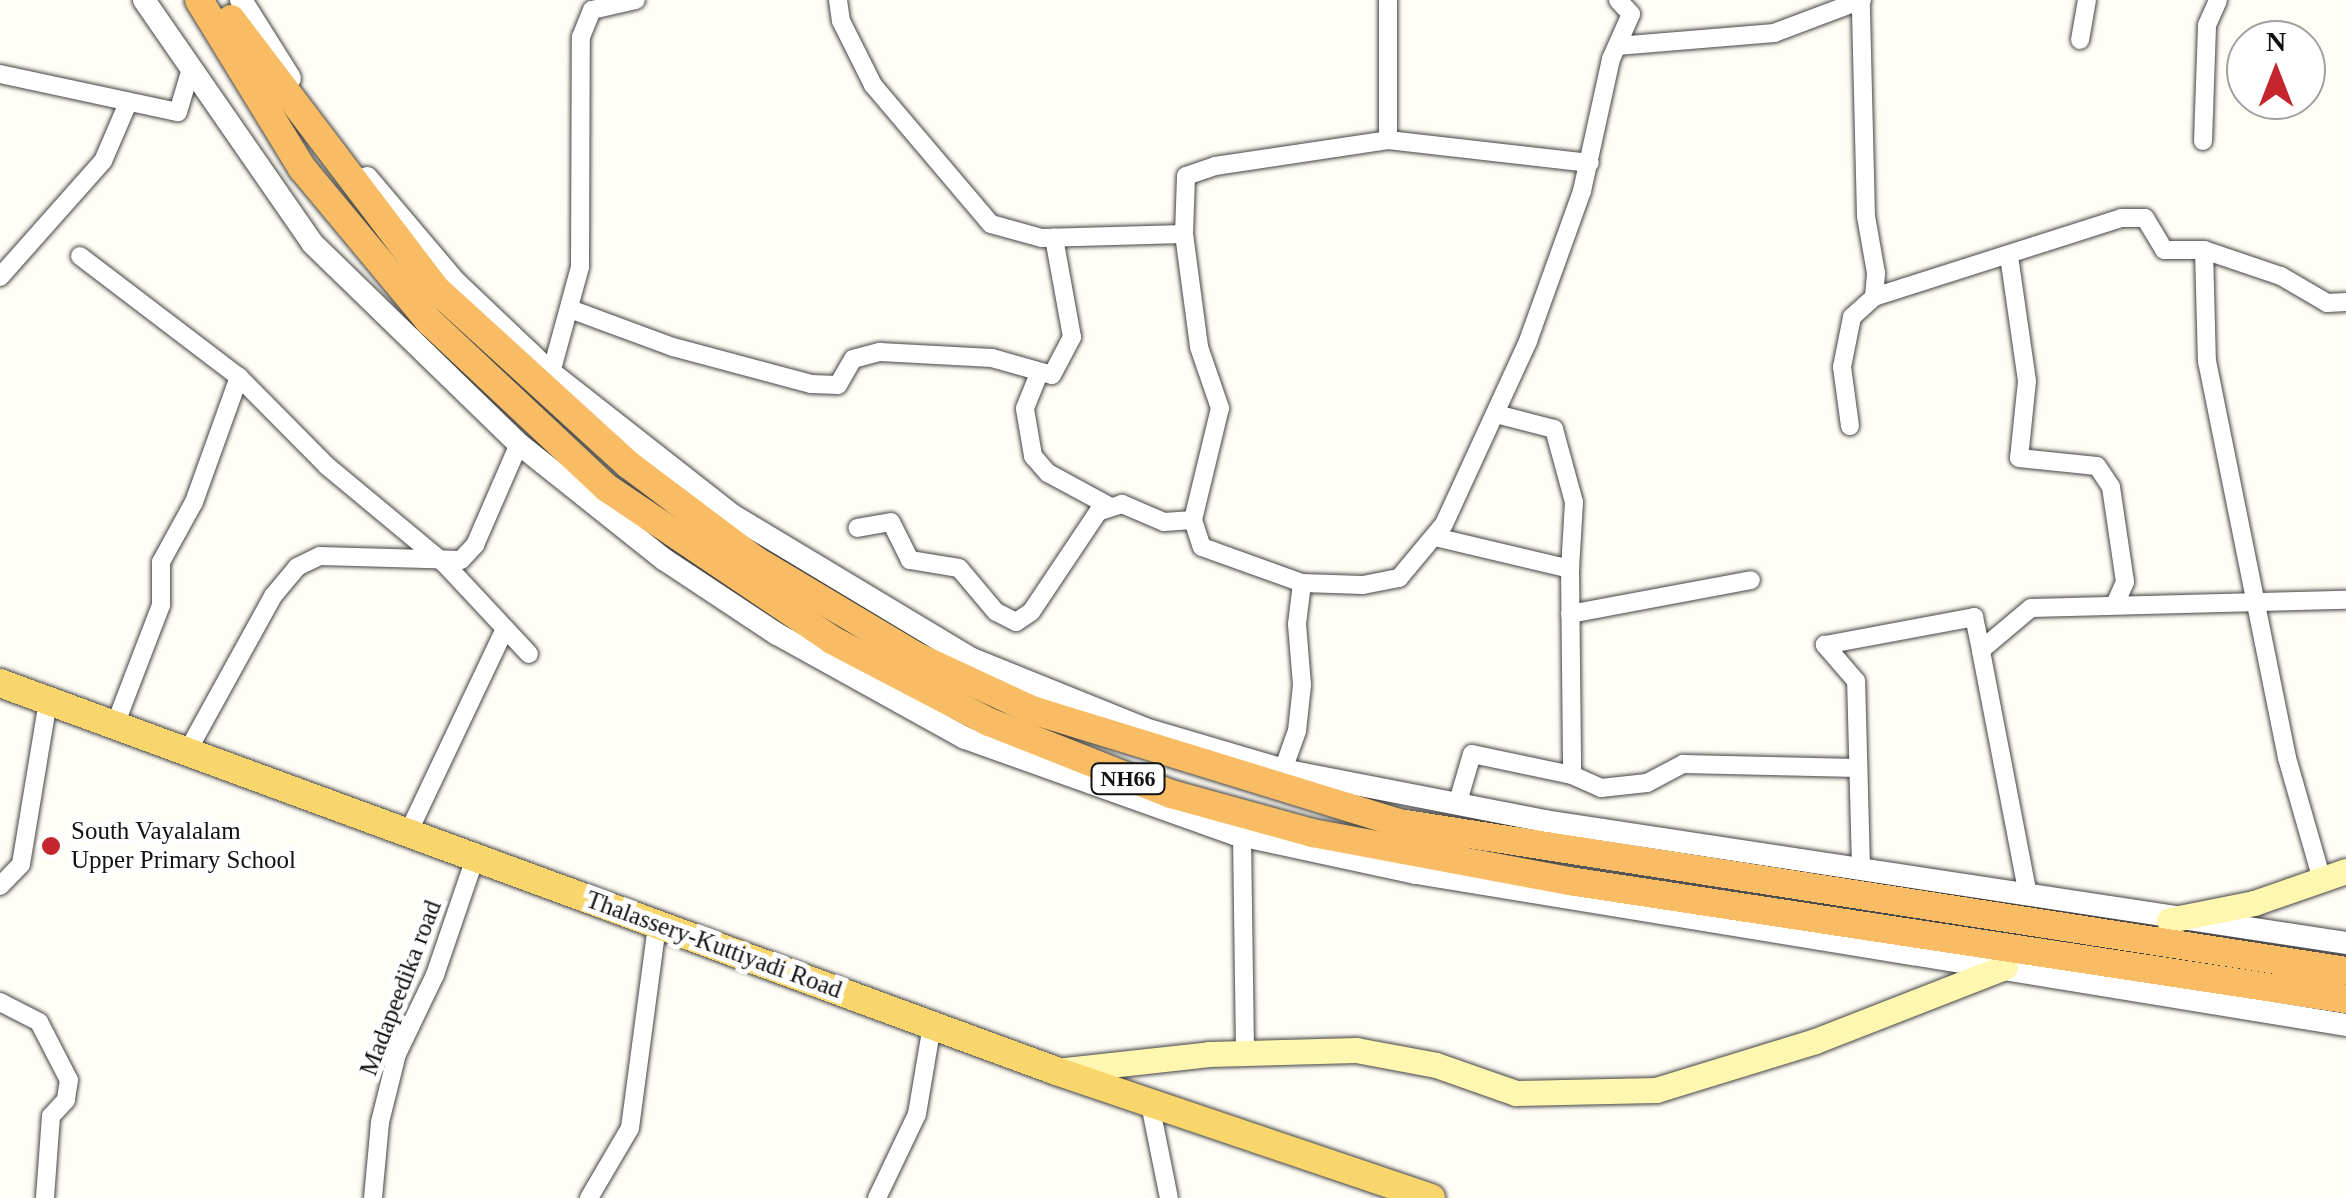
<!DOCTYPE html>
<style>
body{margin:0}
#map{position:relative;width:2346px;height:1198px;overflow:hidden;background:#fffdf5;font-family:"Times New Roman",serif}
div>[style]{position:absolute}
.roads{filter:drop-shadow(0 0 2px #444) drop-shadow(0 0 2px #444)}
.minor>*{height:18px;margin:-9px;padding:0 9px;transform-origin:9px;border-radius:9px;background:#fff}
.tertiary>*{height:22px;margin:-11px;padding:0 11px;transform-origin:11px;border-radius:11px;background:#fff}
.secondary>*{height:25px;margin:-12.5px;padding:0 12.5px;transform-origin:12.5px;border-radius:12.5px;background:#fff6b0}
.primary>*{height:28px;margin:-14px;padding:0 14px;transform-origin:14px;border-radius:14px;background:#f9d66b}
.trunk>*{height:28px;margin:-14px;padding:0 14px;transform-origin:14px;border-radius:14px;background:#f7bc64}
.dots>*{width:28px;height:28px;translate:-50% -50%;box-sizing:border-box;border:5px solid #fff;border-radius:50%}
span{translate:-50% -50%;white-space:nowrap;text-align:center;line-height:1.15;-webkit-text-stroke:10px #fff;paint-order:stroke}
.shield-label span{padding:2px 8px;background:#fff;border:2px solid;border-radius:8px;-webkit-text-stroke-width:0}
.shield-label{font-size:22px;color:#111;font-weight:700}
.poi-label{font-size:25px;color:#111}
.left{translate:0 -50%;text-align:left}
.street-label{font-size:25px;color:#111}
.north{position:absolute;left:2226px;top:20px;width:100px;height:100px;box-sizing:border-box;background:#fff;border:2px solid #a0a0a0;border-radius:50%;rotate:0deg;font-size:28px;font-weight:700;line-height:40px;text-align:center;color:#111}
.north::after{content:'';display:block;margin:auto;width:35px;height:45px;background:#c4262e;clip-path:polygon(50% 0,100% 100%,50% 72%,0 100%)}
</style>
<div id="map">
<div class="roads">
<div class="minor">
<i style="left:838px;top:0;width:21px;rotate:82deg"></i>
<i style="left:841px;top:21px;width:72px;rotate:63.4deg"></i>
<i style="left:873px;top:85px;width:182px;rotate:49.7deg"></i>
<i style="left:991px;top:224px;width:53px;rotate:15.4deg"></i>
<i style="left:1042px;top:238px;width:142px;rotate:-1.6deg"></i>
<i style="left:1184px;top:234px;width:114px;rotate:82.4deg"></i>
<i style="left:1199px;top:347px;width:65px;rotate:71deg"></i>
<i style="left:1220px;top:408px;width:115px;rotate:103.6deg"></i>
<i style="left:1193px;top:520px;width:29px;rotate:176deg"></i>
<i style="left:1164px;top:522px;width:46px;rotate:-156.8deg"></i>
<i style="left:1122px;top:504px;width:25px;rotate:162deg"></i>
<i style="left:1098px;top:512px;width:120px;rotate:123.8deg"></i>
<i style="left:1031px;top:612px;width:18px;rotate:146deg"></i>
<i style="left:1016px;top:622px;width:22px;rotate:-153deg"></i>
<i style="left:996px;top:612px;width:57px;rotate:-130.1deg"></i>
<i style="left:959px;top:568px;width:50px;rotate:-170.7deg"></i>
<i style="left:910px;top:560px;width:42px;rotate:-116.6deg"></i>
<i style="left:891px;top:522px;width:34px;rotate:170deg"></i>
<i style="left:2080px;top:40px;width:41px;rotate:-80.1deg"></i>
<i style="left:1617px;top:46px;width:158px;rotate:-4.7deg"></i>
<i style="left:1774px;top:33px;width:94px;rotate:-20.6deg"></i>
<i style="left:0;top:74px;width:182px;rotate:12.1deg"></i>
<i style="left:178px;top:112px;width:42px;rotate:-73.3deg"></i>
<i style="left:1388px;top:140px;width:140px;rotate:-90deg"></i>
<i style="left:2203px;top:141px;width:116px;rotate:-88deg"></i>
<i style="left:2207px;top:25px;width:27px;rotate:-66deg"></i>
<i style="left:1184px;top:234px;width:58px;rotate:-88deg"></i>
<i style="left:1186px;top:176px;width:31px;rotate:-19deg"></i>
<i style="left:1215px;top:166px;width:175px;rotate:-8.5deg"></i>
<i style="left:1388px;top:140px;width:203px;rotate:6.5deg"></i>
<i style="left:2204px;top:250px;width:81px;rotate:18.7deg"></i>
<i style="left:2281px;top:276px;width:53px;rotate:30.4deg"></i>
<i style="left:2327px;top:303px;width:19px;rotate:-3deg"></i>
<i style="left:80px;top:256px;width:200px;rotate:37.3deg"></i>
<i style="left:239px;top:377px;width:125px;rotate:45.3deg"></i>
<i style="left:327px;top:466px;width:153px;rotate:39.7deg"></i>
<i style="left:445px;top:564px;width:123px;rotate:47deg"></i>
<i style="left:2009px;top:256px;width:126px;rotate:81.8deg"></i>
<i style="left:2027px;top:381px;width:77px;rotate:95.9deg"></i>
<i style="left:2019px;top:458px;width:78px;rotate:5.9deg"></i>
<i style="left:2097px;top:466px;width:25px;rotate:56deg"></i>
<i style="left:2111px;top:487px;width:96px;rotate:81.6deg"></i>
<i style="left:2125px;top:582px;width:24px;rotate:114deg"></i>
<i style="left:0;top:277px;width:155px;rotate:-48.4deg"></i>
<i style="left:103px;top:161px;width:63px;rotate:-66.7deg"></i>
<i style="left:1874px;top:297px;width:259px;rotate:-17.7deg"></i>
<i style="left:2121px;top:218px;width:24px"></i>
<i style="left:2145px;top:218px;width:37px;rotate:59deg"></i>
<i style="left:2164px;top:250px;width:40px"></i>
<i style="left:2204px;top:250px;width:111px;rotate:88.5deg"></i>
<i style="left:2207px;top:361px;width:405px;rotate:78.6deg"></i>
<i style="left:2287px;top:758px;width:127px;rotate:74deg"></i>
<i style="left:570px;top:309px;width:110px;rotate:20.3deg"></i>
<i style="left:673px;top:347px;width:143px;rotate:15deg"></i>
<i style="left:811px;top:384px;width:27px;rotate:2deg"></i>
<i style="left:838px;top:385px;width:30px;rotate:-60deg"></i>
<i style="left:853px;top:359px;width:28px;rotate:-15deg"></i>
<i style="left:880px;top:352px;width:112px;rotate:3.1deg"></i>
<i style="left:992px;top:358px;width:62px;rotate:15.8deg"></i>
<i style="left:1052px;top:375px;width:43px;rotate:-62.2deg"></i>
<i style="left:1072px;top:337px;width:101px;rotate:-100.3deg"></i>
<i style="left:551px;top:373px;width:110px;rotate:-74.7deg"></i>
<i style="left:580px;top:267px;width:230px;rotate:-89.8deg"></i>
<i style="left:581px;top:37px;width:29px;rotate:-68deg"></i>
<i style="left:592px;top:10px;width:45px;rotate:-12.8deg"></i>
<i style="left:1038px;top:376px;width:35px;rotate:112deg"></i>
<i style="left:1025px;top:409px;width:48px;rotate:80.3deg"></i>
<i style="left:1033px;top:456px;width:23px;rotate:49deg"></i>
<i style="left:1048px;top:473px;width:69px;rotate:28.4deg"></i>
<i style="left:1496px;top:414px;width:60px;rotate:14.5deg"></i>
<i style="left:1554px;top:429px;width:76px;rotate:74.7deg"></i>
<i style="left:1574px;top:502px;width:67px;rotate:93.4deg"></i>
<i style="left:1850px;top:426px;width:60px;rotate:-97.7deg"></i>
<i style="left:1842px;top:367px;width:51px;rotate:-78.7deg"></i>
<i style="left:1852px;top:317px;width:30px;rotate:-42deg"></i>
<i style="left:1874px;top:297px;width:24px;rotate:-85deg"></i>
<i style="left:1876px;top:273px;width:58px;rotate:-100deg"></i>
<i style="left:1866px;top:216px;width:212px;rotate:-91.4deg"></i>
<i style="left:1193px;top:520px;width:28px;rotate:72deg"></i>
<i style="left:1202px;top:547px;width:106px;rotate:19.8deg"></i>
<i style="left:1435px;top:537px;width:139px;rotate:13.3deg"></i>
<i style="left:1570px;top:569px;width:206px;rotate:89.4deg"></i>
<i style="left:1570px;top:614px;width:184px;rotate:-10.6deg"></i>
<i style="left:115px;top:725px;width:129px;rotate:-69deg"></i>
<i style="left:161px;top:605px;width:43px;rotate:-90deg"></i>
<i style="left:161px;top:562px;width:68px;rotate:-61.2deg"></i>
<i style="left:194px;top:502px;width:133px;rotate:-70.2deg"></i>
<i style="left:187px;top:752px;width:178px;rotate:-61.1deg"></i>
<i style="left:273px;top:596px;width:38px;rotate:-50deg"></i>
<i style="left:297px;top:567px;width:25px;rotate:-26deg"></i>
<i style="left:320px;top:556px;width:141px;rotate:1.6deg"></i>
<i style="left:461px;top:560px;width:21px;rotate:-47deg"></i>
<i style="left:475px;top:545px;width:110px;rotate:-66.5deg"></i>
<i style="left:1283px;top:770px;width:41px;rotate:-70.3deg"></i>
<i style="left:1297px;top:731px;width:46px;rotate:-83.8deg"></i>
<i style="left:1302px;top:685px;width:61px;rotate:-94.7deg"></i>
<i style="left:1297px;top:624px;width:41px;rotate:-83deg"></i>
<i style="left:1302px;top:583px;width:61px;rotate:1.9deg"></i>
<i style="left:1363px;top:585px;width:37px;rotate:-11deg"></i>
<i style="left:1399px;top:578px;width:70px;rotate:-50.2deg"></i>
<i style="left:1444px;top:524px;width:201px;rotate:-65.3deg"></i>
<i style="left:1528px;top:341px;width:159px;rotate:-70.2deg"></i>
<i style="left:1582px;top:191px;width:135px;rotate:-77.6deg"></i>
<i style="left:1611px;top:59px;width:49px;rotate:-66deg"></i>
<i style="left:1631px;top:14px;width:19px;rotate:-133deg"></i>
<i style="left:1457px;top:805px;width:53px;rotate:-73.6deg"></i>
<i style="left:1472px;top:754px;width:102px;rotate:11.9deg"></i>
<i style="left:1572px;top:775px;width:32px;rotate:24deg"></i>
<i style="left:1601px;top:788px;width:46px;rotate:-6.2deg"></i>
<i style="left:1647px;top:783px;width:41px;rotate:-27.8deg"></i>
<i style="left:1683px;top:764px;width:174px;rotate:1.3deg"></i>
<i style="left:408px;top:833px;width:226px;rotate:-64.6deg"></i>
<i style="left:1242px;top:836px;width:218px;rotate:89.2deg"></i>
<i style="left:1861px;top:868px;width:187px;rotate:-91.5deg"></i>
<i style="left:1856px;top:681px;width:48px;rotate:-130.7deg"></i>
<i style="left:1825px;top:645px;width:152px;rotate:-10.6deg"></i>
<i style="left:1974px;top:617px;width:34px;rotate:78deg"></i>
<i style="left:0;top:886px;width:30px;rotate:-46deg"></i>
<i style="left:21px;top:864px;width:165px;rotate:-80.6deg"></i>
<i style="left:2027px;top:890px;width:244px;rotate:-100.9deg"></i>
<i style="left:1981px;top:650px;width:65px;rotate:-40deg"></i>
<i style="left:2031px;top:608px;width:315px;rotate:-1.5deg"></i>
<i style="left:0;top:1002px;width:44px;rotate:27.1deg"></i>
<i style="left:39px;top:1022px;width:65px;rotate:62.7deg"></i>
<i style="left:69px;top:1080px;width:20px;rotate:99deg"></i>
<i style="left:66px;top:1100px;width:22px;rotate:133deg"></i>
<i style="left:51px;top:1116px;width:82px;rotate:94.2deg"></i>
<i style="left:1150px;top:1104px;width:96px;rotate:78.6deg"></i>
<i style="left:373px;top:1198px;width:76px;rotate:-84.7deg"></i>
<i style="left:380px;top:1122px;width:70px;rotate:-76deg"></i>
<i style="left:397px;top:1054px;width:88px;rotate:-64.3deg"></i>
<i style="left:435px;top:975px;width:124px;rotate:-71.1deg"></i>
<i style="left:589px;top:1198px;width:81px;rotate:-59.6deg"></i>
<i style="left:630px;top:1128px;width:205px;rotate:-82.4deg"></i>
<i style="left:877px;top:1198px;width:93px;rotate:-64.5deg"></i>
<i style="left:917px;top:1114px;width:90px;rotate:-80.4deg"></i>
</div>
<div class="tertiary">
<i style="left:144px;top:0;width:295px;rotate:55.3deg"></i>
<i style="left:312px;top:243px;width:289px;rotate:44.2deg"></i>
<i style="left:519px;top:444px;width:186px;rotate:38.5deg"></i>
<i style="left:665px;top:560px;width:134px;rotate:33.5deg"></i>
<i style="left:777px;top:634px;width:215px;rotate:29deg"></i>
<i style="left:965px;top:738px;width:287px;rotate:19.6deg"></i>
<i style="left:1235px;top:834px;width:185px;rotate:12.2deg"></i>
<i style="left:1416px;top:873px;width:942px;rotate:9.28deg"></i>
<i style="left:241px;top:0;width:92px;rotate:57.9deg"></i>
<i style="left:367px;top:178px;width:136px;rotate:49.8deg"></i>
<i style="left:455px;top:282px;width:132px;rotate:43.5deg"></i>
<i style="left:551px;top:373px;width:230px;rotate:38.1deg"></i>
<i style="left:732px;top:515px;width:280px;rotate:31deg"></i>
<i style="left:972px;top:659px;width:187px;rotate:22deg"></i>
<i style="left:1145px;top:729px;width:144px;rotate:16.5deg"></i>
<i style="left:1283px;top:770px;width:267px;rotate:11deg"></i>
<i style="left:1545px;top:821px;width:810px;rotate:8.66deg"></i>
</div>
<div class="secondary">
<i style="left:2169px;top:920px;width:87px;rotate:-11.3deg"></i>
<i style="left:2254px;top:903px;width:97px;rotate:-19.2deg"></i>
<i style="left:1056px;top:1071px;width:154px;rotate:-6.3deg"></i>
<i style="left:1209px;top:1054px;width:147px;rotate:-1.6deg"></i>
<i style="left:1356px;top:1050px;width:81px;rotate:10.6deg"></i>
<i style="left:1436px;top:1065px;width:85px;rotate:19.3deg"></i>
<i style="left:1516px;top:1093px;width:140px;rotate:-1.2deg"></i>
<i style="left:1656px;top:1090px;width:166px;rotate:-17.1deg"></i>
<i style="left:1815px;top:1041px;width:204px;rotate:-21.3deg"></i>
</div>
<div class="primary">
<i style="left:0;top:683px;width:1125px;rotate:20.17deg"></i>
<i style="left:1056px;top:1071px;width:396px;rotate:18.7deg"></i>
</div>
<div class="trunk">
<i style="left:199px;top:0;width:197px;rotate:58.5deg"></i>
<i style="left:302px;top:168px;width:199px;rotate:50.3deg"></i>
<i style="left:429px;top:321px;width:244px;rotate:43.2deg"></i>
<i style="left:607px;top:488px;width:272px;rotate:34deg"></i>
<i style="left:832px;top:640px;width:177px;rotate:27.6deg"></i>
<i style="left:989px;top:722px;width:196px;rotate:21.6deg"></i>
<i style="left:1171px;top:794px;width:147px;rotate:15.4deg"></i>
<i style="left:1313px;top:833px;width:260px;rotate:10.6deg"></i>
<i style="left:1569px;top:881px;width:786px;rotate:8.64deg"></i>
<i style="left:231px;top:19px;width:339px;rotate:52.8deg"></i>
<i style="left:436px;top:289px;width:261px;rotate:42.4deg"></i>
<i style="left:629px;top:465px;width:158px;rotate:37deg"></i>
<i style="left:755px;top:560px;width:187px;rotate:30.8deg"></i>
<i style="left:916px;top:656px;width:128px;rotate:25deg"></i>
<i style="left:1032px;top:710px;width:384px;rotate:17.1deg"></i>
<i style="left:1399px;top:823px;width:958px;rotate:8.88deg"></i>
</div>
</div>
<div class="dots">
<i style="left:51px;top:846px;background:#c4262e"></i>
</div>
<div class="shield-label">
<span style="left:1128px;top:779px">NH66</span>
</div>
<div class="poi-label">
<span class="left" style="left:71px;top:846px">South Vayalalam<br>Upper Primary School</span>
</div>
<div class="street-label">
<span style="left:714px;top:945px;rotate:20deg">Thalassery-Kuttiyadi Road</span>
<span style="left:401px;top:988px;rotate:-69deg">Madapeedika road</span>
</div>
<div class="north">N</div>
</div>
